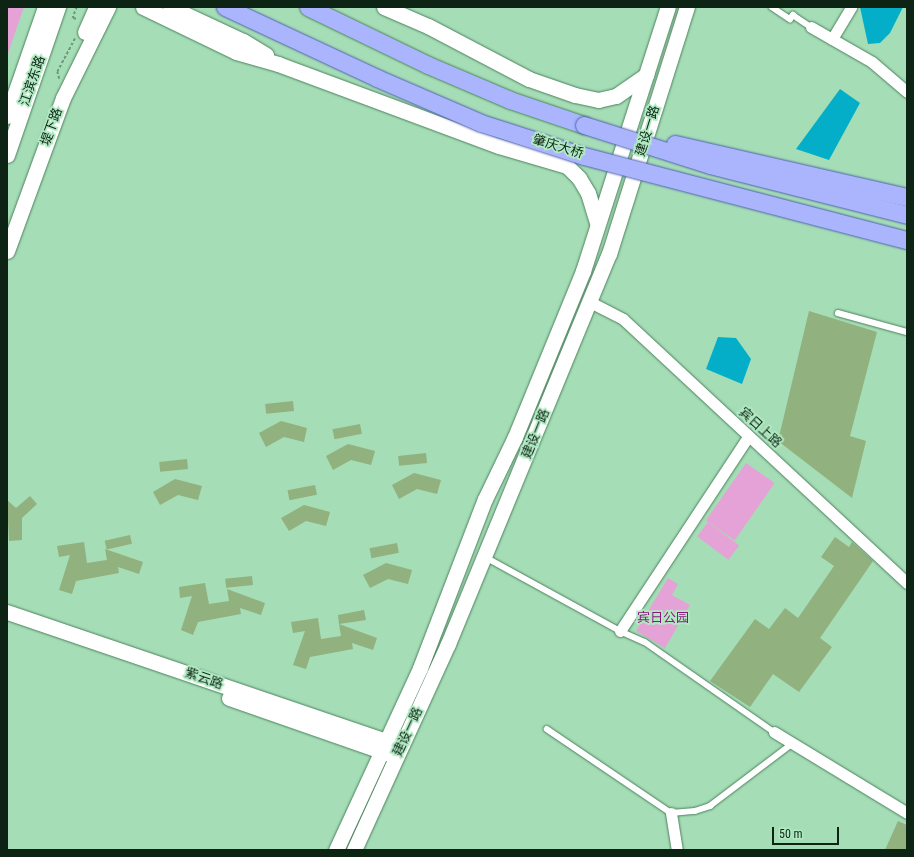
<!DOCTYPE html>
<meta charset="utf-8">
<style>
body{margin:0}
#map{position:relative;width:914px;height:857px;overflow:hidden;background:#a5ddb6;font-family:"Roboto Condensed","Noto Sans SC",sans-serif}
div>[style]{position:absolute}
.green>*{inset:0;background:#e5a2d7;transform-origin:0 0}
.water>*{inset:0;background:#04aec9}
.building>*{inset:0;background:#91b17e;transform-origin:0 0}
.path>*{height:1.5px;margin-top:-0.75px;transform-origin:0;background:repeating-linear-gradient(90deg,#6c9779 0 3px,transparent 0 5px)}
.roads{filter:drop-shadow(0 0 1px #4c825e) drop-shadow(0 0 1px #4c825e)}
.lane>*{height:5.5px;margin:-2.75px;padding:0 2.75px;transform-origin:2.75px;border-radius:2.75px;background:#fff}
.street>*{height:11px;margin:-5.5px;padding:0 5.5px;transform-origin:5.5px;border-radius:5.5px;background:#fff}
.secondary>*{height:15px;margin:-7.5px;padding:0 7.5px;transform-origin:7.5px;border-radius:7.5px;background:#fff}
.primary>*{height:17px;margin:-8.5px;padding:0 8.5px;transform-origin:8.5px;border-radius:8.5px;background:#aab5fe}
.bridges{filter:drop-shadow(0 0 1px #4f62ac) drop-shadow(0 0 1px #4f62ac)}
.primary-bridge>*{height:17px;margin:-8.5px;padding:0 8.5px;transform-origin:8.5px;border-radius:8.5px;background:#aab5fe}
span{translate:-50% -50%;white-space:nowrap;text-align:center;line-height:1.15;-webkit-text-stroke:3.5px #b1eac2;paint-order:stroke}
.street-label{font-size:13px;color:#0d2415}
.park-label{font-size:13px;color:#8a187c}
.frame{position:absolute;inset:0;border:8px solid #0d2415;pointer-events:none}
.scale{position:absolute;left:772px;top:827px;width:67px;height:18px;box-sizing:border-box;border:2px solid #0d2415;border-top:0;padding-left:5px;font-size:12px;line-height:14px;white-space:nowrap;color:#0d2415;-webkit-text-stroke:3px #b1eac2;paint-order:stroke}
</style>
<div id="map">
<div class="green">
<i style="clip-path:polygon(7px 7px,24px 7px,7px 56px)"></i>
<i style="left:746px;top:463px;width:35px;height:70px;rotate:35deg"></i>
<i style="left:708px;top:522px;width:39px;height:18px;rotate:37deg"></i>
<i style="clip-path:polygon(668px 578px,678px 584px,672px 595px,690px 605px,665px 648px,636px 631px)"></i>
</div>
<div class="water">
<i style="clip-path:polygon(860px 7px,903px 7px,890px 33px,880px 43px,868px 44px)"></i>
<i style="clip-path:polygon(840px 89px,860px 103px,829px 160px,796px 149px)"></i>
<i style="clip-path:polygon(718px 337px,736px 338px,751px 359px,742px 384px,706px 369px)"></i>
</div>
<div class="building">
<i style="clip-path:polygon(809px 311px,877px 332px,850px 436px,866px 441px,852px 498px,778px 441px)"></i>
<i style="left:293px;top:401px;width:10px;height:28px;rotate:84deg"></i>
<i style="clip-path:polygon(281px 421px,307px 428px,304px 442px,284px 437px,266px 447px,259px 433px)"></i>
<i style="left:360px;top:424px;width:10px;height:28px;rotate:79deg"></i>
<i style="clip-path:polygon(348px 444px,375px 451px,371px 465px,351px 460px,333px 470px,326px 456px)"></i>
<i style="left:426px;top:453px;width:10px;height:28px;rotate:84deg"></i>
<i style="left:187px;top:459px;width:10px;height:28px;rotate:84deg"></i>
<i style="clip-path:polygon(414px 473px,441px 480px,437px 494px,417px 489px,399px 499px,392px 485px)"></i>
<i style="clip-path:polygon(175px 479px,202px 486px,198px 500px,178px 495px,160px 505px,153px 492px)"></i>
<i style="left:315px;top:485px;width:10px;height:28px;rotate:79deg"></i>
<i style="clip-path:polygon(30px 496px,37px 504px,22px 518px,22px 540px,9px 541px,7px 500px,16px 508px)"></i>
<i style="clip-path:polygon(304px 505px,330px 512px,326px 526px,306px 521px,289px 531px,281px 518px)"></i>
<i style="left:130px;top:535px;width:9px;height:26px;rotate:77deg"></i>
<i style="clip-path:polygon(835px 537px,849px 547px,852px 542px,873px 561px,820px 638px,832px 647px,799px 692px,773px 674px,750px 707px,710px 681px,755px 619px,769px 629px,785px 608px,798px 618px,834px 566px,821px 557px)"></i>
<i style="clip-path:polygon(84px 542px,87px 563px,107px 560px,105px 549px,143px 562px,139px 574px,118px 567px,119px 573px,76px 581px,72px 594px,59px 590px,70px 555px,59px 557px,57px 546px)"></i>
<i style="left:397px;top:543px;width:10px;height:28px;rotate:79deg"></i>
<i style="clip-path:polygon(386px 563px,412px 570px,408px 584px,388px 579px,370px 588px,363px 575px)"></i>
<i style="left:252px;top:576px;width:9px;height:27px;rotate:84deg"></i>
<i style="clip-path:polygon(205px 583px,209px 604px,229px 601px,227px 589px,265px 603px,261px 615px,240px 608px,241px 614px,198px 622px,193px 635px,181px 630px,192px 596px,180px 598px,179px 587px)"></i>
<i style="clip-path:polygon(364px 610px,366px 620px,339px 624px,338px 615px)"></i>
<i style="clip-path:polygon(318px 618px,321px 639px,341px 636px,339px 624px,377px 638px,373px 650px,352px 643px,353px 649px,310px 657px,306px 669px,293px 665px,305px 631px,293px 633px,291px 622px)"></i>
<i style="clip-path:polygon(898px 821px,907px 825px,907px 850px,885px 850px)"></i>
</div>
<div class="path">
<i style="left:77px;top:7px;width:12px;rotate:110deg"></i>
<i style="left:73px;top:18px;width:5px;rotate:11deg"></i>
<i style="left:59px;top:79px;width:7px;rotate:-106deg"></i>
<i style="left:57px;top:72px;width:38px;rotate:-62deg"></i>
</div>
<div class="roads">
<div class="lane">
<i style="left:772px;top:7px;width:22px;rotate:34deg"></i>
<i style="left:790px;top:19px;width:5px;rotate:-53deg"></i>
<i style="left:793px;top:15px;width:22px;rotate:34deg"></i>
<i style="left:838px;top:313px;width:72px;rotate:15.4deg"></i>
<i style="left:485px;top:557px;width:154px;rotate:28.7deg"></i>
<i style="left:620px;top:631px;width:27px;rotate:24deg"></i>
<i style="left:645px;top:642px;width:157px;rotate:34.9deg"></i>
<i style="left:547px;top:729px;width:150px;rotate:34.1deg"></i>
<i style="left:671px;top:813px;width:24px;rotate:-5deg"></i>
<i style="left:695px;top:811px;width:16px;rotate:-18deg"></i>
<i style="left:710px;top:806px;width:104px;rotate:-37.2deg"></i>
</div>
<div class="street">
<i style="left:811px;top:27px;width:70px;rotate:29.8deg"></i>
<i style="left:872px;top:62px;width:46px;rotate:40.6deg"></i>
<i style="left:832px;top:39px;width:37px;rotate:-59deg"></i>
<i style="left:590px;top:302px;width:37px;rotate:27deg"></i>
<i style="left:623px;top:319px;width:388px;rotate:42.9deg"></i>
<i style="left:620px;top:631px;width:232px;rotate:-56.6deg"></i>
<i style="left:774px;top:732px;width:156px;rotate:31.3deg"></i>
<i style="left:671px;top:813px;width:37px;rotate:81deg"></i>
</div>
<div class="secondary">
<i style="left:143px;top:7px;width:103px;rotate:25.8deg"></i>
<i style="left:236px;top:52px;width:44px;rotate:15.9deg"></i>
<i style="left:278px;top:64px;width:236px;rotate:20.4deg"></i>
<i style="left:499px;top:146px;width:71px;rotate:16.4deg"></i>
<i style="left:567px;top:166px;width:17px;rotate:45deg"></i>
<i style="left:579px;top:178px;width:17px;rotate:59deg"></i>
<i style="left:588px;top:193px;width:30px;rotate:73deg"></i>
<i style="left:170px;top:7px;width:81px;rotate:25deg"></i>
<i style="left:243px;top:41px;width:27px;rotate:31deg"></i>
<i style="left:384px;top:7px;width:48px;rotate:23.4deg"></i>
<i style="left:428px;top:26px;width:114px;rotate:27.7deg"></i>
<i style="left:529px;top:79px;width:49px;rotate:19.2deg"></i>
<i style="left:575px;top:95px;width:24px;rotate:12deg"></i>
<i style="left:598px;top:100px;width:18px;rotate:-13deg"></i>
<i style="left:616px;top:96px;width:37px;rotate:-35deg"></i>
<i style="left:85px;top:32px;width:27px;rotate:-66deg"></i>
<i style="left:7px;top:116px;width:115px;rotate:-70.8deg"></i>
<i style="left:7px;top:155px;width:157px;rotate:-71deg"></i>
<i style="left:7px;top:251px;width:163px;rotate:-69.9deg"></i>
<i style="left:63px;top:98px;width:102px;rotate:-63.7deg"></i>
<i style="left:7px;top:612px;width:410px;rotate:18.8deg"></i>
<i style="left:229px;top:698px;width:170px;rotate:19.2deg"></i>
<i style="left:336px;top:850px;width:200px;rotate:-65.2deg"></i>
<i style="left:420px;top:668px;width:181px;rotate:-69deg"></i>
<i style="left:485px;top:499px;width:69px;rotate:-64.2deg"></i>
<i style="left:515px;top:437px;width:179px;rotate:-67.7deg"></i>
<i style="left:583px;top:271px;width:277px;rotate:-72.2deg"></i>
<i style="left:354px;top:850px;width:226px;rotate:-65.5deg"></i>
<i style="left:448px;top:644px;width:422px;rotate:-67.6deg"></i>
<i style="left:609px;top:254px;width:259px;rotate:-72.5deg"></i>
</div>
<div class="primary">
<i style="left:308px;top:7px;width:133px;rotate:25.8deg"></i>
<i style="left:428px;top:65px;width:89px;rotate:23.1deg"></i>
<i style="left:510px;top:100px;width:78px;rotate:18.7deg"></i>
</div>
</div>
<div class="bridges">
<div class="primary-bridge">
<i style="left:225px;top:7px;width:168px;rotate:25deg"></i>
<i style="left:377px;top:78px;width:113px;rotate:23.4deg"></i>
<i style="left:481px;top:123px;width:108px;rotate:17.8deg"></i>
<i style="left:584px;top:156px;width:334px;rotate:14.6deg"></i>
<i style="left:584px;top:125px;width:132px;rotate:17.6deg"></i>
<i style="left:710px;top:165px;width:203px;rotate:14.2deg"></i>
<i style="left:675px;top:144px;width:238px;rotate:12.9deg"></i>
</div>
</div>
<div class="street-label">
<span style="left:33px;top:81px;rotate:-71deg">江滨东路</span>
<span style="left:52px;top:127px;rotate:-70deg">堤下路</span>
<span style="left:648px;top:131px;rotate:-73deg">建设一路</span>
<span style="left:558px;top:147px;rotate:17deg">肇庆大桥</span>
<span style="left:760px;top:428px;rotate:42deg">宾日上路</span>
<span style="left:536px;top:434px;rotate:-68deg">建设一路</span>
<span style="left:204px;top:679px;rotate:19deg">紫云路</span>
<span style="left:408px;top:732px;rotate:-65deg">建设一路</span>
</div>
<div class="park-label">
<span style="left:663px;top:618px">宾日公园</span>
</div>
<div class="frame"></div>
<div class="scale">50 m</div>
</div>
